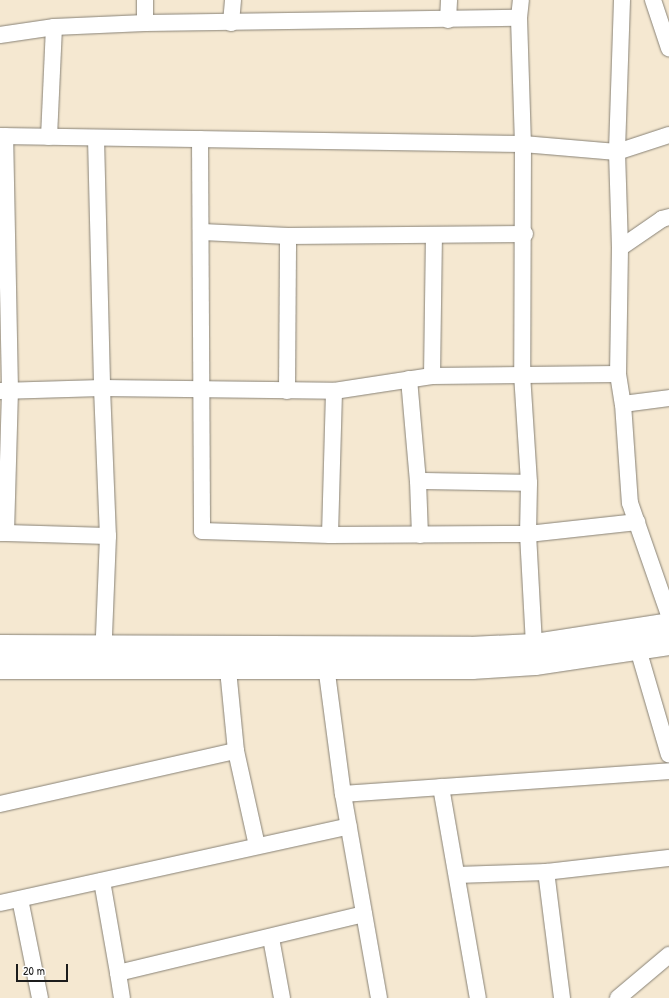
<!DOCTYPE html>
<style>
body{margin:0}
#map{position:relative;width:669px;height:998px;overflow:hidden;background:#f5e8d1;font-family:"Patrick Hand",sans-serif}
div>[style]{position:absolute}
.roads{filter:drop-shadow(0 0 1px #888276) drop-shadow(0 0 1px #888276)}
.street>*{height:16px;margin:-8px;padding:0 8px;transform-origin:8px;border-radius:8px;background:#fff}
.secondary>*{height:22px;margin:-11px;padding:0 11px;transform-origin:11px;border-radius:11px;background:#fff}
span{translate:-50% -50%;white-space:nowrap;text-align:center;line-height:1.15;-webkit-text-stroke:4px #fff;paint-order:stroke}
.scale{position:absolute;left:16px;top:964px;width:52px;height:18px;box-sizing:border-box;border:2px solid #1c1c1c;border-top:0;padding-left:5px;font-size:12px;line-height:14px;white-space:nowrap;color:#1c1c1c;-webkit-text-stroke:3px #fff;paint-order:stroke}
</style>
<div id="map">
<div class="roads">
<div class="street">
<i style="left:622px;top:0;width:152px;rotate:91.9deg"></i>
<i style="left:617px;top:152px;width:96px;rotate:88.2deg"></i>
<i style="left:620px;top:248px;width:126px;rotate:90.9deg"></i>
<i style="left:618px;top:374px;width:30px;rotate:81deg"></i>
<i style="left:623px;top:404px;width:99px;rotate:86deg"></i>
<i style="left:630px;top:503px;width:119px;rotate:70.8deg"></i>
<i style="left:653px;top:0;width:51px;rotate:71.6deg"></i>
<i style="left:519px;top:18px;width:18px;rotate:-84deg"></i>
<i style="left:448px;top:20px;width:20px;rotate:-87deg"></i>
<i style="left:145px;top:23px;width:23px;rotate:-90deg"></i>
<i style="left:231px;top:23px;width:23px;rotate:-85deg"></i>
<i style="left:0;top:35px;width:55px;rotate:-8.4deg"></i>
<i style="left:54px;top:27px;width:91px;rotate:-2.5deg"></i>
<i style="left:145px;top:23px;width:374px;rotate:-0.8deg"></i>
<i style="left:519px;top:18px;width:126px;rotate:88.2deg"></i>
<i style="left:523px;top:144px;width:94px;rotate:4.9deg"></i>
<i style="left:617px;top:152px;width:55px;rotate:-18.1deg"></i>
<i style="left:0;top:136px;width:523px;rotate:0.88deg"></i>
<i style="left:523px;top:144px;width:230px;rotate:90.2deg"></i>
<i style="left:522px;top:374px;width:109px;rotate:86.3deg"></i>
<i style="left:529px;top:483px;width:51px;rotate:91.1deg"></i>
<i style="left:528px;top:534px;width:111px;rotate:86.9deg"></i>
<i style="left:49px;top:137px;width:110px;rotate:-87.4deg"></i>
<i style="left:96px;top:138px;width:250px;rotate:88.6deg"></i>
<i style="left:102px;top:388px;width:148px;rotate:87.7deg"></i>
<i style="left:108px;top:536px;width:122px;rotate:92.3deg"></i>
<i style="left:200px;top:139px;width:392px;rotate:89.7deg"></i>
<i style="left:202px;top:531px;width:128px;rotate:1.8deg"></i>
<i style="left:330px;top:535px;width:198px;rotate:-0.3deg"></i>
<i style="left:528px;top:534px;width:110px;rotate:-6.3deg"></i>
<i style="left:202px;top:232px;width:86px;rotate:2.7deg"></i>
<i style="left:288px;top:236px;width:237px;rotate:-0.5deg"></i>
<i style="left:620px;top:248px;width:51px;rotate:-34.6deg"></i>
<i style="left:662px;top:219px;width:7px;rotate:-16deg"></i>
<i style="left:432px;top:376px;width:141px;rotate:-89.2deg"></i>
<i style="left:409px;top:379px;width:102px;rotate:85deg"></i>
<i style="left:418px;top:481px;width:54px;rotate:87.9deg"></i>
<i style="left:0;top:391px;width:102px;rotate:-1.7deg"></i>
<i style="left:102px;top:388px;width:232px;rotate:0.7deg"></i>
<i style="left:334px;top:391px;width:99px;rotate:-8.7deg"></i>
<i style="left:432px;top:376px;width:186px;rotate:-0.6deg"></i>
<i style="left:287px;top:391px;width:155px;rotate:-89.6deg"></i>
<i style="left:623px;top:404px;width:46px;rotate:-7.4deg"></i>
<i style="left:418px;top:481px;width:111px;rotate:1deg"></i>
<i style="left:0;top:533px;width:6px"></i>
<i style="left:6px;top:533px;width:142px;rotate:-88.4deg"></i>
<i style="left:10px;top:391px;width:255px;rotate:-91.1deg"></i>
<i style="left:6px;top:533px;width:102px;rotate:1.7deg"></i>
<i style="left:330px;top:535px;width:144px;rotate:-88.4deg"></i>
<i style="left:638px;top:649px;width:110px;rotate:73.7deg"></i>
<i style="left:325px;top:658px;width:137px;rotate:82.5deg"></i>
<i style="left:343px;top:794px;width:207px;rotate:80deg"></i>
<i style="left:236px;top:751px;width:97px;rotate:77.5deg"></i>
<i style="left:441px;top:787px;width:214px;rotate:80.1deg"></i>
<i style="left:343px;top:794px;width:327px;rotate:-4deg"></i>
<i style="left:0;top:804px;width:242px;rotate:-12.7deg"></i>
<i style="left:236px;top:751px;width:81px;rotate:-95.6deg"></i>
<i style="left:457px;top:875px;width:89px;rotate:-1.9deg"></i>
<i style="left:102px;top:881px;width:93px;rotate:80.1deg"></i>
<i style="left:118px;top:973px;width:253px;rotate:-13.5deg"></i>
<i style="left:20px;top:899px;width:101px;rotate:78.6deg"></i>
<i style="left:0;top:903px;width:357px;rotate:-12.4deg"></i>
<i style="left:271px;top:938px;width:61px;rotate:79.6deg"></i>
<i style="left:118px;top:973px;width:25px;rotate:81deg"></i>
<i style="left:562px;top:998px;width:127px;rotate:-97.2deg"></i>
<i style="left:546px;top:872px;width:124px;rotate:-6.5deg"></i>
<i style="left:618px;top:998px;width:67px;rotate:-40.1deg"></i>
</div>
<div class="secondary">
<i style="left:0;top:646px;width:470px;rotate:0.2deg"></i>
<i style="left:470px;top:648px;width:64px;rotate:-2.7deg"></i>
<i style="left:534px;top:645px;width:137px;rotate:-8.8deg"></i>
<i style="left:0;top:668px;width:472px"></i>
<i style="left:472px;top:668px;width:63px;rotate:-3.6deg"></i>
<i style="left:535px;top:664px;width:135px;rotate:-8.5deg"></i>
</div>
</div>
<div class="scale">20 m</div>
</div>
